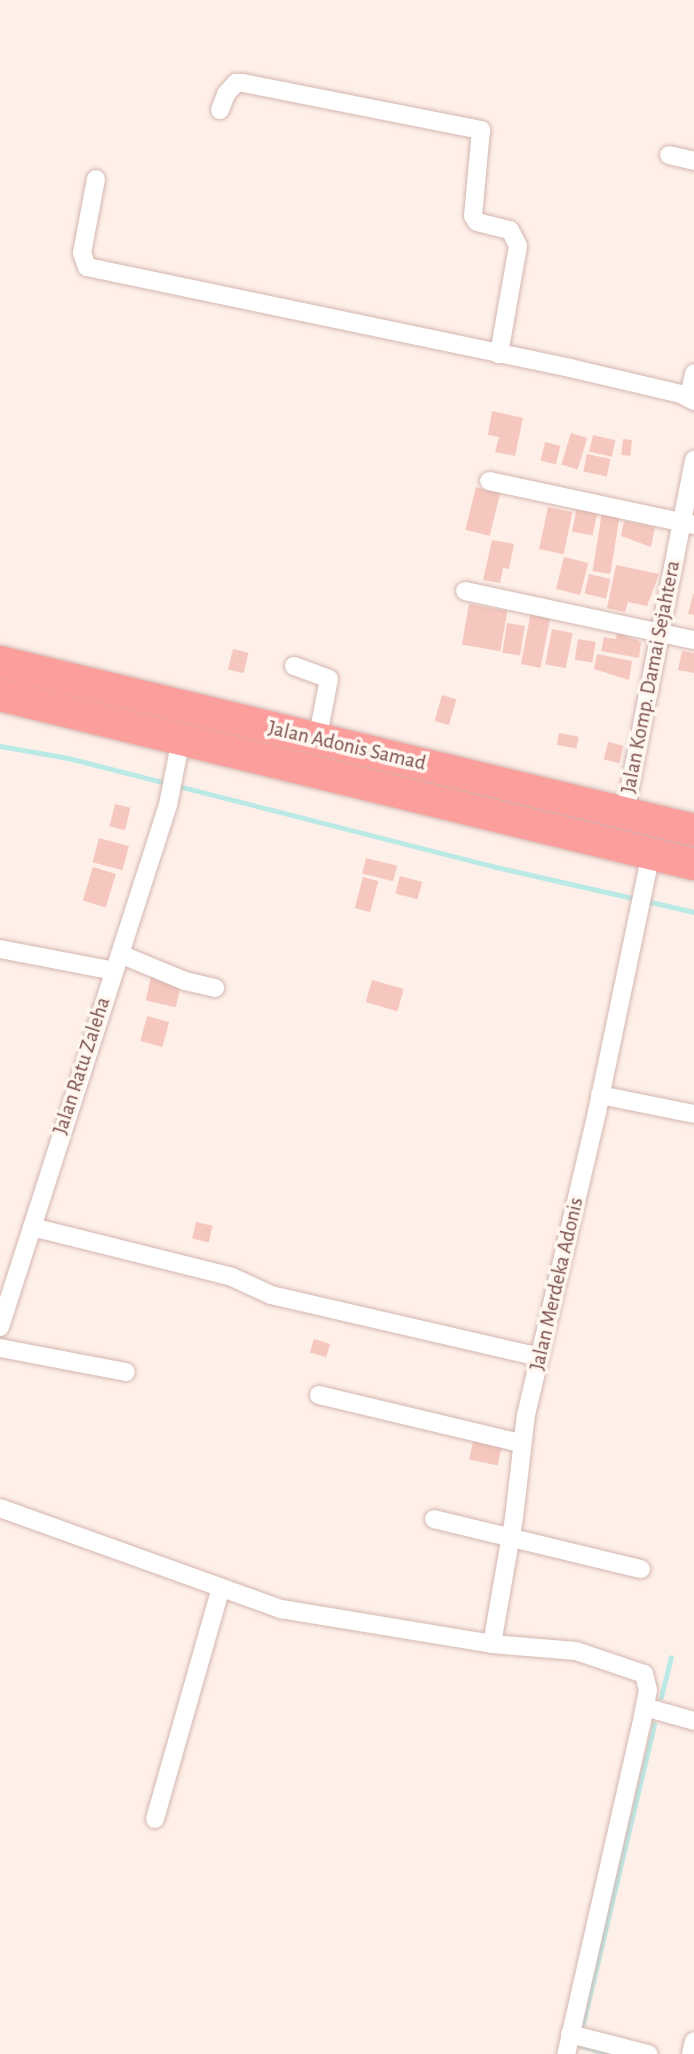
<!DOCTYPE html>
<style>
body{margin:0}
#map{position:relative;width:694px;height:2054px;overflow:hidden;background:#fef0e9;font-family:"Alegreya Sans",sans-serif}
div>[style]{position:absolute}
.stream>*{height:5px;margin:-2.5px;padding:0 2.5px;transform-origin:2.5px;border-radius:2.5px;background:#bbe9e5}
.building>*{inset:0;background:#f5c7be;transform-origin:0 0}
.roads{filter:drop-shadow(0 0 2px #d4b6b0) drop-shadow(0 0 2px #d4b6b0)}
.street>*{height:18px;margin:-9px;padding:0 9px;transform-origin:9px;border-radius:9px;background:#fff}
.highway>*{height:32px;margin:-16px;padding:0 16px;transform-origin:16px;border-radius:16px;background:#fb9e9c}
span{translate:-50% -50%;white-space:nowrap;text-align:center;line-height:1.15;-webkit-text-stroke:7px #fff6f0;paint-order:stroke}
.street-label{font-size:21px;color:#7b4f4a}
</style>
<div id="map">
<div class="stream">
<i style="left:0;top:746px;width:69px;rotate:10deg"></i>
<i style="left:68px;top:758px;width:442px;rotate:14.3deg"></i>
<i style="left:496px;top:867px;width:203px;rotate:12.8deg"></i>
<i style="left:661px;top:1697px;width:41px;rotate:-76deg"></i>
<i style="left:583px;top:2023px;width:307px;rotate:-76.6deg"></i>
<i style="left:579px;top:2045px;width:31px;rotate:17deg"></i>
</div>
<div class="building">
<i style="clip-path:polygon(492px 411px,523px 418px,515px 456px,495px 452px,499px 437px,488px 435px)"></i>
<i style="left:571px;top:433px;width:17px;height:33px;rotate:17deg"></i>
<i style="left:593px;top:435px;width:23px;height:17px;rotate:13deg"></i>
<i style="left:623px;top:439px;width:9px;height:16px;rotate:6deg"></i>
<i style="left:545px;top:442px;width:16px;height:19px;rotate:14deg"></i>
<i style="left:587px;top:454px;width:24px;height:18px;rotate:12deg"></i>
<i style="left:476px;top:487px;width:25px;height:44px;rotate:14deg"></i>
<i style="left:577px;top:506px;width:21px;height:26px;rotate:11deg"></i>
<i style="left:548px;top:507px;width:25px;height:43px;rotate:12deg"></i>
<i style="left:602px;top:512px;width:18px;height:60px;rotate:9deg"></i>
<i style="clip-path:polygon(624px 521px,655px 527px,651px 547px,621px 536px)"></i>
<i style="clip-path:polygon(492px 540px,514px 544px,509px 569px,503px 568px,500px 583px,483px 580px)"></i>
<i style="left:564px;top:557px;width:25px;height:33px;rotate:14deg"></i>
<i style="clip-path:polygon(616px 565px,659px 574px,647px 606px,628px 602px,625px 612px,607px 608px)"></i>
<i style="left:589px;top:574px;width:22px;height:20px;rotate:13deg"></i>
<i style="clip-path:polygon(693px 594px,694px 594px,694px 615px,688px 614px)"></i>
<i style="left:469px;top:604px;width:39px;height:41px;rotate:10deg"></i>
<i style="left:531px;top:612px;width:20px;height:53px;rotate:11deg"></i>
<i style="left:507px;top:623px;width:18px;height:30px;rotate:9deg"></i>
<i style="left:552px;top:629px;width:21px;height:36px;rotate:11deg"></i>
<i style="clip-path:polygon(617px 632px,641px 642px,639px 658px,601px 651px,604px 637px,616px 639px)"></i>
<i style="left:578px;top:639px;width:18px;height:21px;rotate:9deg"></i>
<i style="left:233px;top:649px;width:16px;height:21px;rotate:14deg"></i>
<i style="clip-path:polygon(682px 651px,694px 653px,694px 673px,678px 670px)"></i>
<i style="clip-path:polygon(597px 654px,632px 661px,629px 680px,594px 669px)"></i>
<i style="left:442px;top:695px;width:15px;height:27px;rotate:16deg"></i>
<i style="left:559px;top:733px;width:20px;height:12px;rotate:11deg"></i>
<i style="left:608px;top:742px;width:16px;height:18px;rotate:14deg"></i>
<i style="left:115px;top:804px;width:16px;height:23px;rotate:14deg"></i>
<i style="left:99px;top:838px;width:31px;height:25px;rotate:15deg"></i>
<i style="left:366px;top:858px;width:32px;height:16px;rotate:14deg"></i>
<i style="left:93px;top:867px;width:24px;height:35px;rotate:17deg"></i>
<i style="left:400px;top:876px;width:23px;height:18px;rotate:15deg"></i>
<i style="left:363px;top:877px;width:16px;height:32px;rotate:15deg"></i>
<i style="left:151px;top:977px;width:31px;height:24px;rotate:13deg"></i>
<i style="left:372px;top:980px;width:33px;height:23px;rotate:16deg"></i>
<i style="left:147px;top:1016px;width:23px;height:26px;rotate:15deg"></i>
<i style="left:196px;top:1222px;width:17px;height:17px;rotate:13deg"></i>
<i style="left:314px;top:1339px;width:17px;height:14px;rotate:17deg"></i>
<i style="left:474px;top:1437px;width:29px;height:23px;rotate:12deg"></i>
</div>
<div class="roads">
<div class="street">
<i style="left:220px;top:110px;width:17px;rotate:-69deg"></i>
<i style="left:226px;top:94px;width:15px;rotate:-48deg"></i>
<i style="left:236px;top:83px;width:7px"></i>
<i style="left:243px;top:83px;width:243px;rotate:11.2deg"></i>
<i style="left:481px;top:130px;width:86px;rotate:95.3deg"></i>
<i style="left:473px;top:216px;width:7px;rotate:56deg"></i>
<i style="left:477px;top:222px;width:34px;rotate:14deg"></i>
<i style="left:510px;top:230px;width:18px;rotate:63deg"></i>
<i style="left:518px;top:246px;width:110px;rotate:100deg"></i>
<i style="left:669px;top:155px;width:26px;rotate:13deg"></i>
<i style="left:96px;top:179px;width:75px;rotate:100.7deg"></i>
<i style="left:82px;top:253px;width:15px;rotate:70deg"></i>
<i style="left:87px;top:267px;width:493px;rotate:11.8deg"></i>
<i style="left:570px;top:368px;width:114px;rotate:13.2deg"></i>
<i style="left:681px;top:394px;width:15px;rotate:28deg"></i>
<i style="left:689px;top:397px;width:24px;rotate:-78deg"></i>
<i style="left:489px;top:481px;width:210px;rotate:12.1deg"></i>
<i style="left:465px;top:591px;width:234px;rotate:12.1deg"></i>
<i style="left:294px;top:666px;width:37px;rotate:20deg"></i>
<i style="left:329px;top:679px;width:62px;rotate:101.1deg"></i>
<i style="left:625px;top:812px;width:359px;rotate:-78.9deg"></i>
<i style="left:0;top:949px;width:116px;rotate:10.9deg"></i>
<i style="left:120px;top:954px;width:70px;rotate:22.6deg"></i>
<i style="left:185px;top:981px;width:31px;rotate:13deg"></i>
<i style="left:600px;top:1095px;width:96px;rotate:11.4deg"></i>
<i style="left:32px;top:1227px;width:206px;rotate:14deg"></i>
<i style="left:232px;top:1277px;width:43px;rotate:24.8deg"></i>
<i style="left:271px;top:1295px;width:275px;rotate:13deg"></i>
<i style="left:0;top:1327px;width:548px;rotate:-72.16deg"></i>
<i style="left:168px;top:805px;width:67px;rotate:-78.9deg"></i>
<i style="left:0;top:1348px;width:128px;rotate:10.8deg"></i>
<i style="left:319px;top:1395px;width:208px;rotate:13.4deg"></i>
<i style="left:0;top:1508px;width:299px;rotate:19.8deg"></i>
<i style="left:281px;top:1609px;width:214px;rotate:9.4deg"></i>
<i style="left:492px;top:1644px;width:84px;rotate:4.8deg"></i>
<i style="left:576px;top:1651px;width:72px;rotate:18.7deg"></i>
<i style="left:644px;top:1674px;width:16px;rotate:76deg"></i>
<i style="left:648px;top:1690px;width:36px;rotate:101deg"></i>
<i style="left:641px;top:1725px;width:337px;rotate:102.8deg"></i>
<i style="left:434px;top:1519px;width:213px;rotate:13.6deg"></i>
<i style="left:492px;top:1644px;width:128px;rotate:-80.1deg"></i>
<i style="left:514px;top:1518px;width:104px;rotate:-83.4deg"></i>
<i style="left:526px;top:1415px;width:311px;rotate:-76.8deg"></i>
<i style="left:597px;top:1112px;width:264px;rotate:-78.2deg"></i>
<i style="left:645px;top:1707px;width:51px;rotate:15.9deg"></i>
<i style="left:155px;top:1819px;width:240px;rotate:-74.1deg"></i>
<i style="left:570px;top:2034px;width:81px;rotate:14.4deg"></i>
<i style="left:691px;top:2054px;width:13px;rotate:-77deg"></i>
</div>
<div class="highway">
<i style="left:0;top:662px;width:714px;rotate:13.61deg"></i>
<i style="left:0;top:695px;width:714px;rotate:13.69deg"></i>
</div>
</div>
<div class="street-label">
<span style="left:651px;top:677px;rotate:-79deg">Jalan Komp. Damai Sejahtera</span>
<span style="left:347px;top:746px;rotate:13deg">Jalan Adonis Samad</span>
<span style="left:82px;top:1066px;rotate:-72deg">Jalan Ratu Zaleha</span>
<span style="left:557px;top:1284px;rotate:-77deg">Jalan Merdeka Adonis</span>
</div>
</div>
